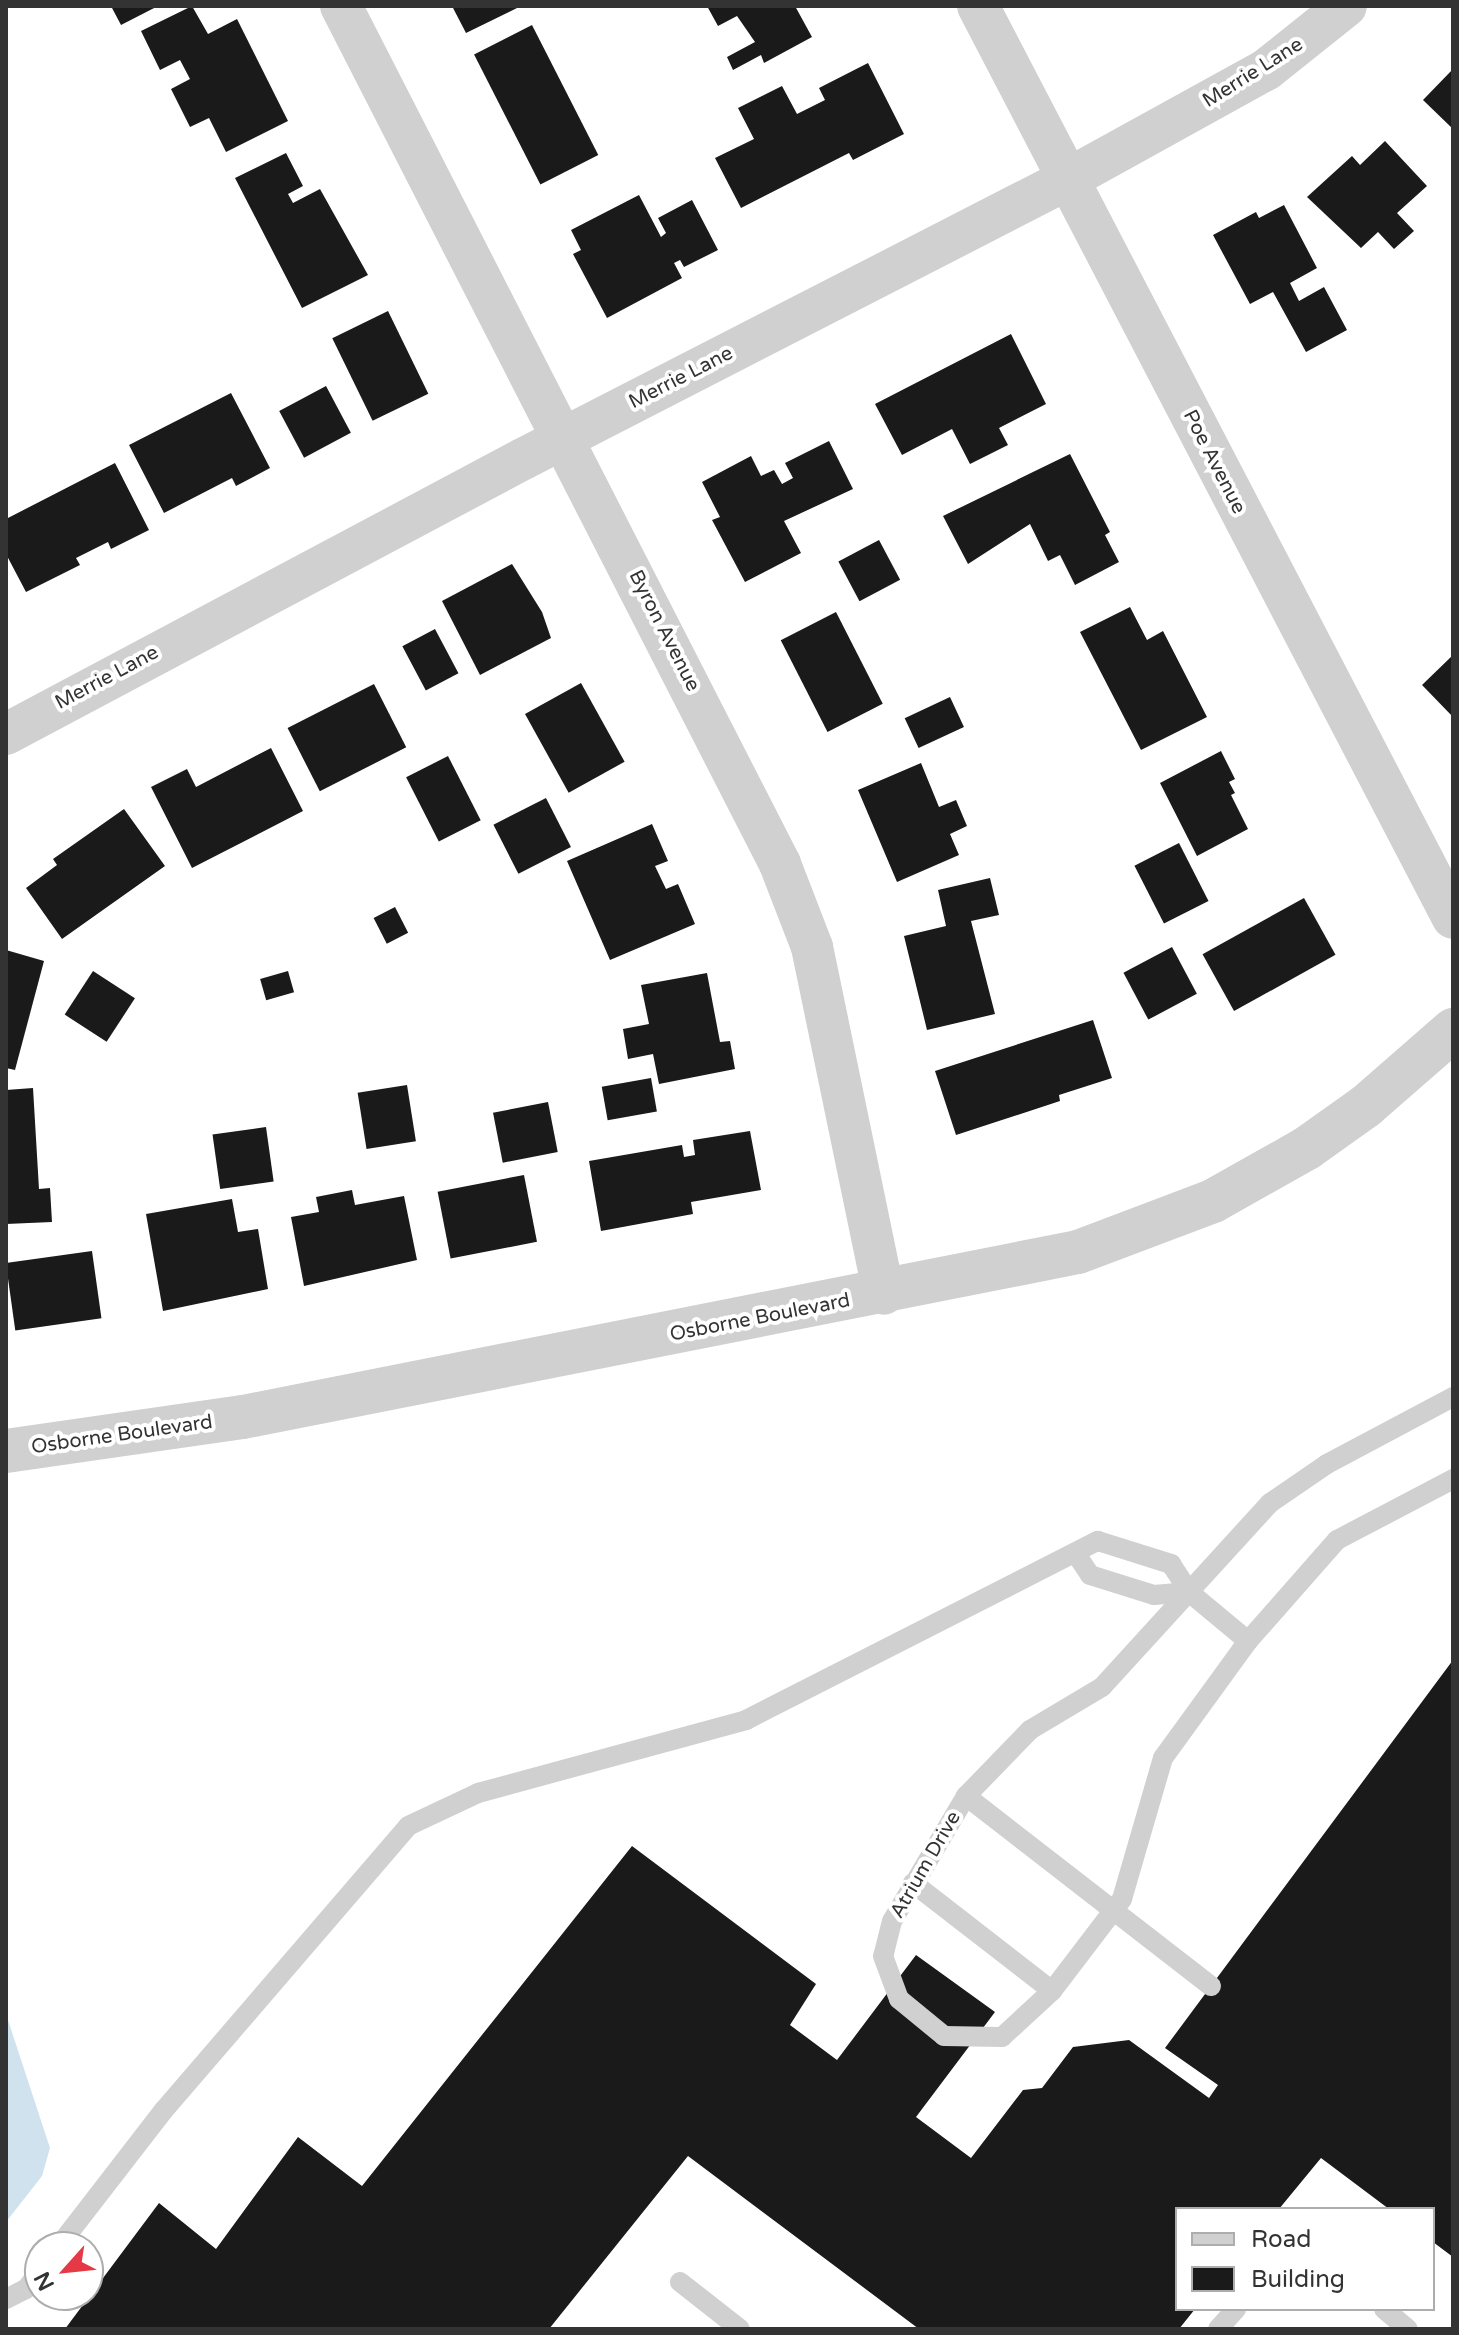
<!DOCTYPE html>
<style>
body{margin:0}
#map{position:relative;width:1459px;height:2335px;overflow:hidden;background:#fff;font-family:"Varela Round",sans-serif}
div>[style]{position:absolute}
.water>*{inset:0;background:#cfe2ee}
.building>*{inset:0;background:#1a1a1a;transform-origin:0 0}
.service>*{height:20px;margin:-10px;padding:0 10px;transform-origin:10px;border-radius:10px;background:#d0d0d0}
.minor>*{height:42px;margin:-21px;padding:0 21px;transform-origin:21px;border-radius:21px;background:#d0d0d0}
.tertiary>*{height:44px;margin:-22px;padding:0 22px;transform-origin:22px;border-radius:22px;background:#d0d0d0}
span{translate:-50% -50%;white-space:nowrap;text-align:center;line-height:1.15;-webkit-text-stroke:8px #fff;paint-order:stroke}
.street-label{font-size:20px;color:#333}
.frame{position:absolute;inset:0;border:8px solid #333;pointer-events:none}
.legend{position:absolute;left:1175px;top:2207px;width:260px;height:104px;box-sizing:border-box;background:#fff;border:2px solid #adadad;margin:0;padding:10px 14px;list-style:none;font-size:24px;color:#333}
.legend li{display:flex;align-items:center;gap:16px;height:40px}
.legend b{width:40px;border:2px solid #adadad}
.north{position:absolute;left:24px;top:2231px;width:80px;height:80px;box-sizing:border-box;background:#fff;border:2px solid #adadad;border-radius:50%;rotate:243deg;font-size:22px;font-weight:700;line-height:32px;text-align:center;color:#333}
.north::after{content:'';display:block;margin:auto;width:28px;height:36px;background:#e63946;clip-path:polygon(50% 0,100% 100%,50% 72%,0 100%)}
</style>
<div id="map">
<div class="water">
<i style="clip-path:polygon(6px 2014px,50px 2148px,42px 2176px,6px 2222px)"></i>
</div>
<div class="building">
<i style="clip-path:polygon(111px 6px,158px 6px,121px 25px)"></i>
<i style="clip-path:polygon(192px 6px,208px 34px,237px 19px,288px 121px,226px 152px,209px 118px,190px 127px,171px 89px,190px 79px,180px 60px,160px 70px,141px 31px)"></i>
<i style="clip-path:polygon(452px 6px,521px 6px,466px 33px)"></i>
<i style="clip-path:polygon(707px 6px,795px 6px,812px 37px,764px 63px,761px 55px,733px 70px,727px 57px,755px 42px,737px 16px,718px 26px)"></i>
<i style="left:532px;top:25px;width:146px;height:65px;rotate:63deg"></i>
<i style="clip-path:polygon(868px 63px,904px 134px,853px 160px,849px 153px,741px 208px,715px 158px,754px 139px,738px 108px,782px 86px,797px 114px,825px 100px,819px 88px)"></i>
<i style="clip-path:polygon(1453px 69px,1453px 129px,1423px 100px)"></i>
<i style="clip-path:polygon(1385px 141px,1427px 186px,1397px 213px,1414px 231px,1394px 249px,1378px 232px,1361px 248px,1307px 197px,1352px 156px,1360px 165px)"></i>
<i style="clip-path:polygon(286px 153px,303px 186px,288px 194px,293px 203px,320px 189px,368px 275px,302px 308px,235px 178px)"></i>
<i style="clip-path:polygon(639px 195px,661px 237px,666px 233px,658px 218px,692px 200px,718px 250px,684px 267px,680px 260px,674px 263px,682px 278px,607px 318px,573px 254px,581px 250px,571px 230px)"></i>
<i style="clip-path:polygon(1284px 205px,1317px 268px,1290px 283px,1299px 301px,1324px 287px,1347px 330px,1306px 352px,1273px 292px,1250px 304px,1213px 235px,1256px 212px,1259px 218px)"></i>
<i style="left:388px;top:311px;width:92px;height:62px;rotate:64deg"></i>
<i style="clip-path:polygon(1011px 334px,1046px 404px,999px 428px,1008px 445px,970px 464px,952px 429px,902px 455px,875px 404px)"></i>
<i style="left:326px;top:386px;width:53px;height:53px;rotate:62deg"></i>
<i style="clip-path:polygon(231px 393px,270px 468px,236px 486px,232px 478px,164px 513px,129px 445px)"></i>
<i style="clip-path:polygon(829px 441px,853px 489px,784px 521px,801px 553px,745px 582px,712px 520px,720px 517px,702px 482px,751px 456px,761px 476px,774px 470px,782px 484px,793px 478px,785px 463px)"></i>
<i style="clip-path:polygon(1070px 454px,1110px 532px,1105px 535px,1119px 562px,1075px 585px,1060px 555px,1048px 561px,1030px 524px,968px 564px,943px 516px)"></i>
<i style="clip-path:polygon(115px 463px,149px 530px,111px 549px,108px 542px,76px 558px,80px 565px,26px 592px,6px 554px,6px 519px)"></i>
<i style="left:879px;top:540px;width:45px;height:46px;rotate:62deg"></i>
<i style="clip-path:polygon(512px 564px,542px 612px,551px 638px,480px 675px,442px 601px)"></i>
<i style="clip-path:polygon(1130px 607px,1147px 640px,1163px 631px,1207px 717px,1141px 750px,1080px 632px)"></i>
<i style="left:836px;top:612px;width:103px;height:62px;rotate:63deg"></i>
<i style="left:435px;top:629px;width:50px;height:37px;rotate:62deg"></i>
<i style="clip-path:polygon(1453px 655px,1453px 717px,1422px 685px)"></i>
<i style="left:581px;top:683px;width:90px;height:64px;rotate:61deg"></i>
<i style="left:374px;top:684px;width:71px;height:97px;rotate:63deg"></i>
<i style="left:950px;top:697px;width:33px;height:50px;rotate:65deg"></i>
<i style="clip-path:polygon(271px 748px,303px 811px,192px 868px,151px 787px,187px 769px,196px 787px)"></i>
<i style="clip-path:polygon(1221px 751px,1235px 779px,1229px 782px,1235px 793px,1231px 795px,1248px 829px,1197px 856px,1160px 783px)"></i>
<i style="left:448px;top:756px;width:72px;height:47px;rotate:63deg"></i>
<i style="clip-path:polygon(921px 763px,939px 807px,956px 800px,967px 826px,950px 834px,959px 855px,897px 882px,858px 790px)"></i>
<i style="left:546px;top:798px;width:55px;height:59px;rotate:63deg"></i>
<i style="clip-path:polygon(124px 809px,165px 866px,62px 939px,26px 888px,57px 865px,53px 859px)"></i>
<i style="clip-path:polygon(652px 824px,668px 861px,655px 866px,666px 889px,678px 884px,695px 924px,610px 960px,567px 861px)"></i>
<i style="left:1179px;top:843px;width:65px;height:50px;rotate:63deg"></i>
<i style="clip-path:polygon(990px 878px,999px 915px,971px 921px,995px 1014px,927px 1030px,904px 936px,946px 926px,938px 890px)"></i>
<i style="left:1304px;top:898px;width:65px;height:116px;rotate:61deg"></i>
<i style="left:395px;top:907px;width:29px;height:24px;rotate:63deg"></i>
<i style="left:1172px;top:947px;width:53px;height:55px;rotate:62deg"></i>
<i style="clip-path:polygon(6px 950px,44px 961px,15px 1070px,6px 1068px)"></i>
<i style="left:93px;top:971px;width:50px;height:52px;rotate:33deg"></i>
<i style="left:288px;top:971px;width:22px;height:29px;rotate:74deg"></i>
<i style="clip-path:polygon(707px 973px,720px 1042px,730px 1041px,735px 1069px,659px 1084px,653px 1054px,628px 1059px,623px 1029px,649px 1024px,641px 985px)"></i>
<i style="clip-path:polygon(1093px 1020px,1112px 1078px,1059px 1095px,1060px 1101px,956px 1135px,935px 1071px)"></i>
<i style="left:651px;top:1078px;width:34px;height:50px;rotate:80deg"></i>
<i style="left:407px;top:1085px;width:57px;height:50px;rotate:81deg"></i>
<i style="clip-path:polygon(33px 1088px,39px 1189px,50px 1188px,52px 1222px,6px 1224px,6px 1090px)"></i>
<i style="left:548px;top:1102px;width:51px;height:56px;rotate:79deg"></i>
<i style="left:266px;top:1127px;width:55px;height:54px;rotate:82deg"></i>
<i style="clip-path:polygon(750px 1131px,761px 1190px,691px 1202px,693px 1214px,601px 1231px,589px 1161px,682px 1145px,684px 1157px,695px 1155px,693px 1140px)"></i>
<i style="left:524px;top:1175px;width:68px;height:88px;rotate:79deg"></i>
<i style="clip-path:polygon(352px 1190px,355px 1205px,404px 1196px,417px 1260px,304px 1286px,291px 1217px,319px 1212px,316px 1197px)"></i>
<i style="clip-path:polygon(232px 1199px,238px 1232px,258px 1229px,268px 1289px,163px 1311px,146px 1214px)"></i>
<i style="left:92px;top:1251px;width:68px;height:87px;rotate:82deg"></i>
<i style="clip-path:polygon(1453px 1660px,1453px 2257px,1433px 2242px,1433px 2209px,1389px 2209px,1321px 2158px,1279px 2209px,1177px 2209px,1177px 2309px,1195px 2309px,1179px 2329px,919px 2329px,688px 2156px,549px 2329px,65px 2329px,159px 2203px,216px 2249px,298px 2137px,362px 2186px,632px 1846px,816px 1984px,790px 2025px,837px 2060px,916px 1955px,995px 2012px,916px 2117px,971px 2158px,1023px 2090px,1042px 2088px,1073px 2047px,1129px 2040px,1209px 2098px,1218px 2085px,1165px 2048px)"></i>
</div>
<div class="service">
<i style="left:1453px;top:1397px;width:143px;rotate:152deg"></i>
<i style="left:1327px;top:1464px;width:69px;rotate:145.6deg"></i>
<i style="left:1270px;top:1503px;width:249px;rotate:132.4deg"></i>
<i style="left:1102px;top:1687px;width:84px;rotate:149.2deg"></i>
<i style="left:1030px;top:1730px;width:92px;rotate:134.1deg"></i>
<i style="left:966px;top:1796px;width:145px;rotate:120.6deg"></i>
<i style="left:892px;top:1921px;width:36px;rotate:104deg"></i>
<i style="left:883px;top:1956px;width:46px;rotate:69.6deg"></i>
<i style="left:899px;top:1999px;width:58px;rotate:39.4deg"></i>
<i style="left:944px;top:2036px;width:58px;rotate:1deg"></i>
<i style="left:1002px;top:2037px;width:68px;rotate:-42.6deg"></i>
<i style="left:1052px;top:1991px;width:116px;rotate:-52.7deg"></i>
<i style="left:1122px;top:1899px;width:147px;rotate:-73.8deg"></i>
<i style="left:1163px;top:1758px;width:145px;rotate:-54deg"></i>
<i style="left:1248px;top:1641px;width:135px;rotate:-48.6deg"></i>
<i style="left:1337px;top:1540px;width:131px;rotate:-27.7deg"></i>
<i style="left:1076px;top:1554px;width:25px;rotate:56deg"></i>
<i style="left:1090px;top:1575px;width:67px;rotate:17.4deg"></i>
<i style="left:1154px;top:1595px;width:35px;rotate:-5deg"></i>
<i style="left:966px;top:1796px;width:310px;rotate:37.8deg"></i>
<i style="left:913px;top:1883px;width:176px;rotate:37.8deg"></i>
<i style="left:58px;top:2247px;width:173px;rotate:-52.3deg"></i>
<i style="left:164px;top:2110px;width:374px;rotate:-49.3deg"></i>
<i style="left:408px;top:1826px;width:77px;rotate:-25.2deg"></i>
<i style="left:478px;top:1793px;width:278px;rotate:-15.2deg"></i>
<i style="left:746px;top:1720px;width:395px;rotate:-27deg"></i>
<i style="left:1098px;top:1541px;width:77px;rotate:17.5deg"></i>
<i style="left:1171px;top:1564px;width:33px;rotate:57deg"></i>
<i style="left:1189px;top:1592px;width:77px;rotate:39.7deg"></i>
<i style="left:680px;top:2282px;width:76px;rotate:38.1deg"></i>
<i style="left:6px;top:2299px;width:22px;rotate:-27deg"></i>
<i style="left:26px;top:2289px;width:23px;rotate:-52deg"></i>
<i style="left:1384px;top:2309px;width:31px;rotate:40deg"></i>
<i style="left:1218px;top:2329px;width:27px;rotate:-48deg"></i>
</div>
<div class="minor">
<i style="left:341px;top:6px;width:964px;rotate:62.9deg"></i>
<i style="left:780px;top:864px;width:89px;rotate:68.9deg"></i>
<i style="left:812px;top:947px;width:354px;rotate:78.3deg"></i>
<i style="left:978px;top:6px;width:1028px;rotate:62.49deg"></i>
<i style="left:6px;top:734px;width:586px;rotate:-28.01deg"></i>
<i style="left:523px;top:459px;width:613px;rotate:-27.19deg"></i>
<i style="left:1068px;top:179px;width:227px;rotate:-28.9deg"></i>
<i style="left:1267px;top:69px;width:101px;rotate:-38.6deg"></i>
</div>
<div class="tertiary">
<i style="left:6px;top:1451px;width:239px;rotate:-8.2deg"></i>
<i style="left:243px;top:1417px;width:851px;rotate:-11.18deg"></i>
<i style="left:1078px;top:1252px;width:144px;rotate:-20.7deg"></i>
<i style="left:1213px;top:1201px;width:108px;rotate:-29.4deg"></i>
<i style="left:1307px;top:1148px;width:72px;rotate:-35.4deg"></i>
<i style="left:1366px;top:1106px;width:116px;rotate:-41.1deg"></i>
</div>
<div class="street-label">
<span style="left:1253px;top:73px;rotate:-32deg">Merrie Lane</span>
<span style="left:681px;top:378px;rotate:-27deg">Merrie Lane</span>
<span style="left:1214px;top:462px;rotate:63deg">Poe Avenue</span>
<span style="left:664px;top:631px;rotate:63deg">Byron Avenue</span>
<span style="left:107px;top:678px;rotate:-28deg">Merrie Lane</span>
<span style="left:760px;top:1318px;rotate:-11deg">Osborne Boulevard</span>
<span style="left:122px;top:1435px;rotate:-8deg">Osborne Boulevard</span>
<span style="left:926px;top:1865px;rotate:-60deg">Atrium Drive</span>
</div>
<div class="frame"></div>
<ul class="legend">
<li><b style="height:10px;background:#d0d0d0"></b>Road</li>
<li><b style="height:22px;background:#1a1a1a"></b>Building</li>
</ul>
<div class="north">N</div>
</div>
